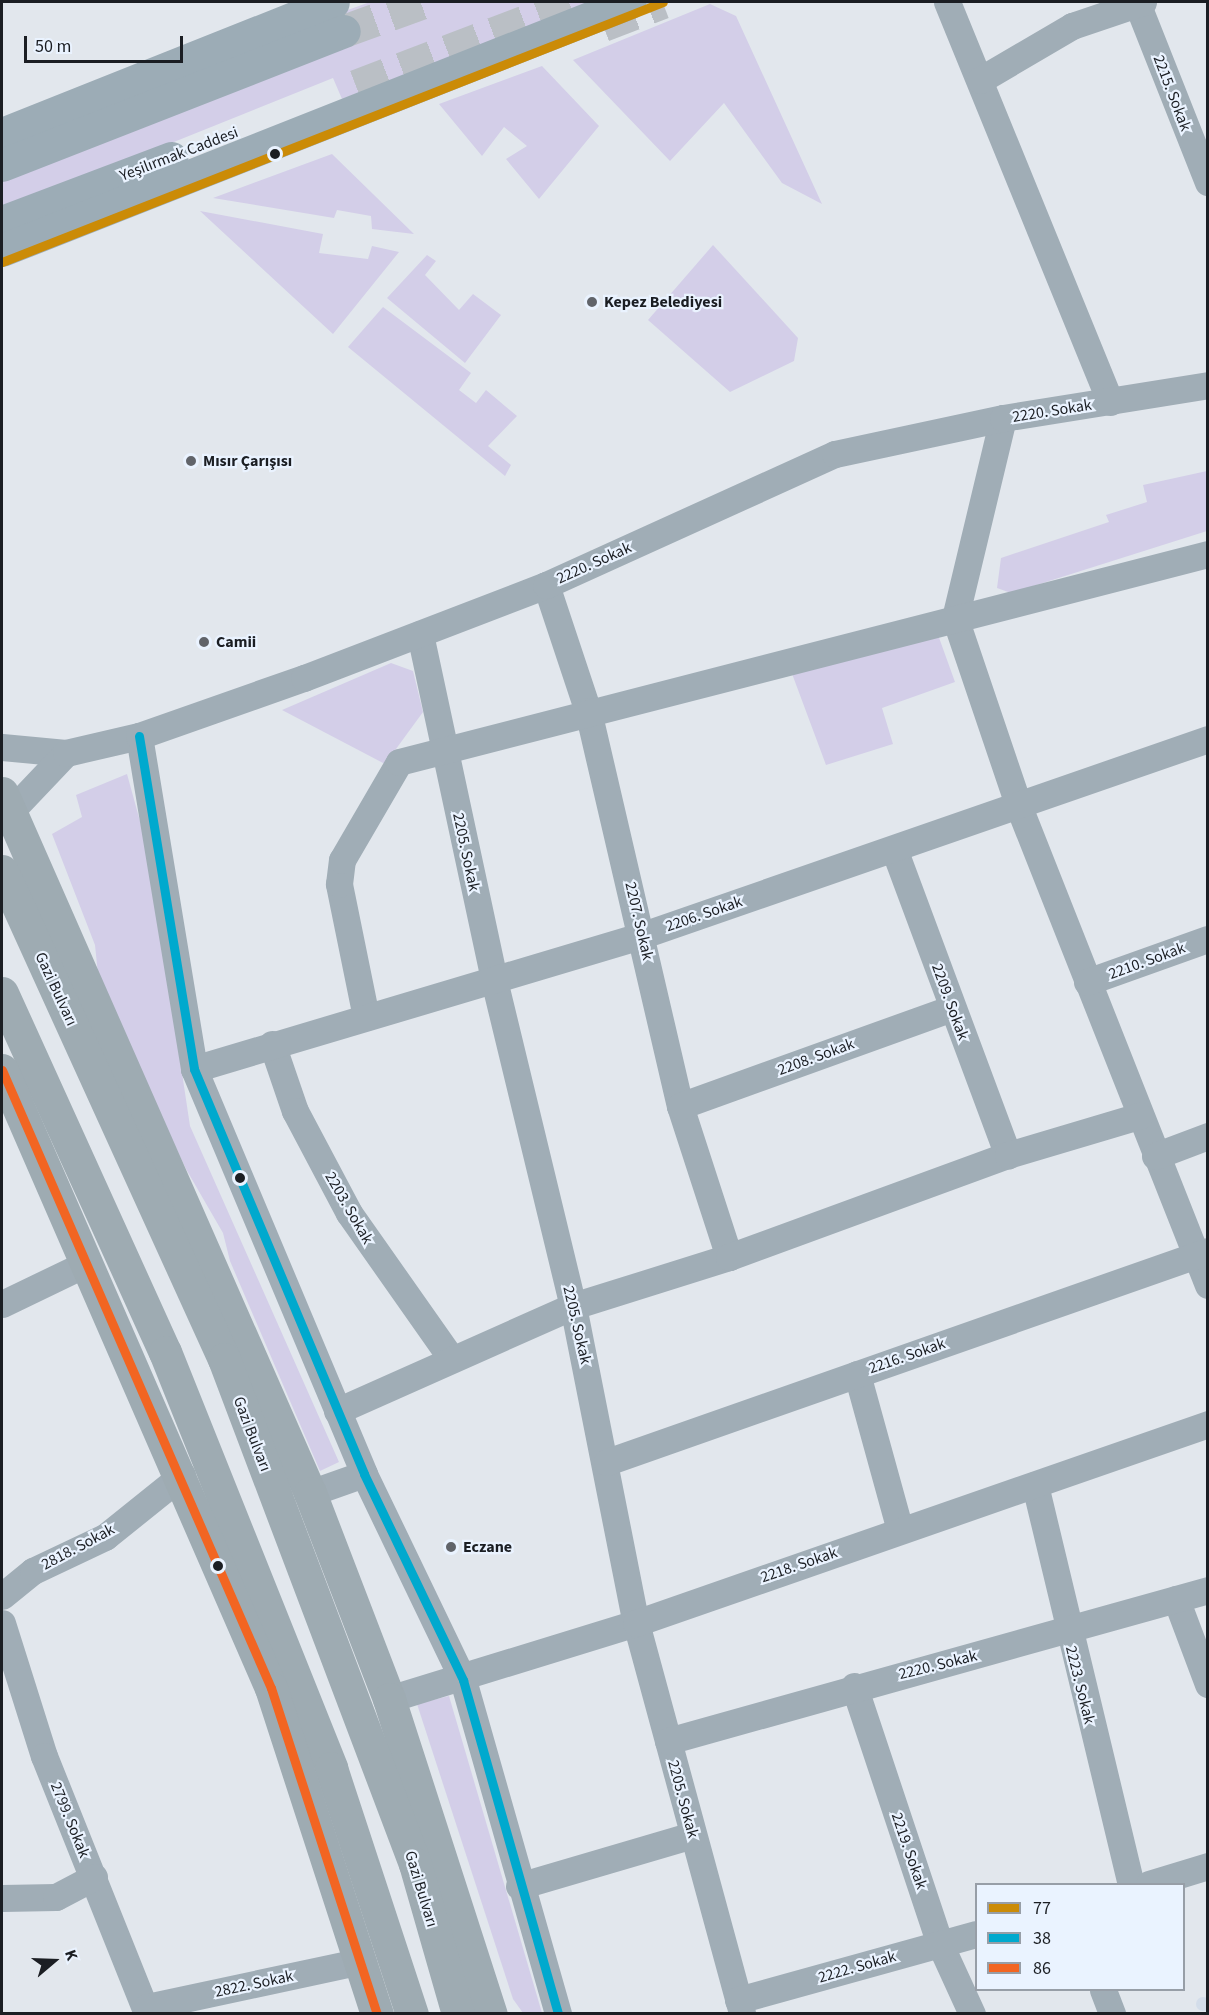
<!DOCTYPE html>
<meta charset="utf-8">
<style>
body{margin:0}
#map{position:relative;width:1209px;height:2015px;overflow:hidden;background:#e2e7ed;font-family:"Source Sans 3",sans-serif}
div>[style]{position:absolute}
.built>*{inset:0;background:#d3ddea}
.round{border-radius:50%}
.green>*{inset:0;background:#d3cee8}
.major-tunnel>*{height:33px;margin-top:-16.5px;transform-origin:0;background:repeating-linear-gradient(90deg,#babfc5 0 33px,transparent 0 49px)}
.minor>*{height:27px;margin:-13.5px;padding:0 13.5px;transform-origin:13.5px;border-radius:13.5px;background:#a0adb6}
.major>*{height:33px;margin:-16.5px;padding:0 16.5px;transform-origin:16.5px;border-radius:16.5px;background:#9cacb6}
.highway>*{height:33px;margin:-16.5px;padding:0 16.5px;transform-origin:16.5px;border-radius:16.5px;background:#9eabb2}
.bus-1>*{height:9px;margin:-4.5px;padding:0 4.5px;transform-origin:4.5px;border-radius:4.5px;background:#cb8b07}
.bus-2>*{height:9px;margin:-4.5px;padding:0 4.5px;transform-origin:4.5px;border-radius:4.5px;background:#00a9ce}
.bus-3>*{height:9px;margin:-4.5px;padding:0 4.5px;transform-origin:4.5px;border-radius:4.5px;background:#f26522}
.dots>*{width:16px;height:16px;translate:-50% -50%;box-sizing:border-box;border:3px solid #eaf3ff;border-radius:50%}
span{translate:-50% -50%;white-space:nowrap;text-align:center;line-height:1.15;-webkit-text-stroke:4.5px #eaf3ff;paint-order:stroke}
.street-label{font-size:16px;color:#1b1e23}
.poi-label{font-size:16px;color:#1b1e23;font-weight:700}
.left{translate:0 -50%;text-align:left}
.frame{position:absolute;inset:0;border:3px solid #1b1e23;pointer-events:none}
.legend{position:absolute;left:975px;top:1883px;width:210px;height:108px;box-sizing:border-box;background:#eaf3ff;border:2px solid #979ea7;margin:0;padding:8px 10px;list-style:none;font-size:18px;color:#1b1e23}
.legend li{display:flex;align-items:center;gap:12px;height:30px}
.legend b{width:30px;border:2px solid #979ea7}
.north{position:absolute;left:24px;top:1931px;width:60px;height:60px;-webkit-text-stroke:4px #eaf3ff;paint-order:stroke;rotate:71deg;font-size:16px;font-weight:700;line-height:24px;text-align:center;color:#1b1e23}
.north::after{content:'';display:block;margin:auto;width:21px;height:27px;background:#1b1e23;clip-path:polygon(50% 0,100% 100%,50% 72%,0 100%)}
.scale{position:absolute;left:24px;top:36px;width:159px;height:27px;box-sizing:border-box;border:3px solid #1b1e23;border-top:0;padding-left:8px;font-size:18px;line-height:21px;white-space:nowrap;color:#1b1e23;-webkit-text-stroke:4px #eaf3ff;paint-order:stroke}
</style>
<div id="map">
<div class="built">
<i class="round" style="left:1196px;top:1997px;width:14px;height:14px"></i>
</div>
<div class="green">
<i style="clip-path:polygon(370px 2px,594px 2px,342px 99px,333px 78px,2px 211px,2px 176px,320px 20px)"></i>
<i style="clip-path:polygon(710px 4px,736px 16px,822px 204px,782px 183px,724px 103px,670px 161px,573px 60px)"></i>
<i style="clip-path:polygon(542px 66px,599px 126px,539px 199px,506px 159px,527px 146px,504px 127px,482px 156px,439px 104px)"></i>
<i style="clip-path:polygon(332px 154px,414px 234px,372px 229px,371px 216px,337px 210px,334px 218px,213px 198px)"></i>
<i style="clip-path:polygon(200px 211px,323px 234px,319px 253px,368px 259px,372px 246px,399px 252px,333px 334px)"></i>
<i style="clip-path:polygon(713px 245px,798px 338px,794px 361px,730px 392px,648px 320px)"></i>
<i style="clip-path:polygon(427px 255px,436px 261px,425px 275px,459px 310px,473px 294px,501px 315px,465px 363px,387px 298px)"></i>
<i style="clip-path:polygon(383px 307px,471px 373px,459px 390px,476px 403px,486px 390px,517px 416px,488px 446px,511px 465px,505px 476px,348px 347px)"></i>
<i style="clip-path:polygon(1207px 471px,1207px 531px,1011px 593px,997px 588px,1001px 558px,1109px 522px,1106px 515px,1147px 502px,1143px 485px)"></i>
<i style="clip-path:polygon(937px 632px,955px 682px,882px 708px,893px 744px,826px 765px,791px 671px)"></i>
<i style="clip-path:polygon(391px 663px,413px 671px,423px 712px,385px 764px,282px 710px)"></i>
<i style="clip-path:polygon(127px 774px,149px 854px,190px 1126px,339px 1462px,320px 1471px,230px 1261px,223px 1233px,186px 1169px,99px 984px,95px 945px,52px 834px,82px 817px,76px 795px)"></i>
<i style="clip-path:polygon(449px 1696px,542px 2013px,523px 2013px,513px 1999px,417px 1704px)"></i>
</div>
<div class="major-tunnel">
<i style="left:603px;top:25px;width:64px;rotate:-21deg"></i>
<i style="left:344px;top:31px;width:85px;rotate:-19.9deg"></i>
<i style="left:356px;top:86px;width:235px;rotate:-20.9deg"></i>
</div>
<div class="minor">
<i style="left:947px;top:2px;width:432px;rotate:67.8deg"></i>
<i style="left:1137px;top:3px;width:193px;rotate:68.4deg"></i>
<i style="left:980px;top:80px;width:107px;rotate:-30.4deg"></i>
<i style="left:1072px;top:26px;width:75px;rotate:-18.7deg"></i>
<i style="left:1003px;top:418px;width:206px;rotate:103.5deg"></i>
<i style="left:955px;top:618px;width:200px;rotate:71.3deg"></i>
<i style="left:1019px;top:807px;width:514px;rotate:68.43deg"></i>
<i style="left:546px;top:585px;width:133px;rotate:71.6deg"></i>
<i style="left:588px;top:711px;width:406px;rotate:76.9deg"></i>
<i style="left:680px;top:1106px;width:159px;rotate:72deg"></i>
<i style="left:420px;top:634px;width:354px;rotate:77.9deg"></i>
<i style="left:494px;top:980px;width:335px;rotate:76.4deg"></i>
<i style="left:573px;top:1306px;width:323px;rotate:78.8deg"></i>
<i style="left:636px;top:1623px;width:405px;rotate:74.8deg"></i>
<i style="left:139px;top:736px;width:338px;rotate:80.6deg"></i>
<i style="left:194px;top:1069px;width:439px;rotate:67.2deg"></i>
<i style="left:364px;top:1474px;width:229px;rotate:64.3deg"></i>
<i style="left:463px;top:1680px;width:347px;rotate:74.1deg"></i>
<i style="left:2px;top:747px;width:64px;rotate:5.4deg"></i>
<i style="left:10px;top:812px;width:81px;rotate:-46.5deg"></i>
<i style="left:66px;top:753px;width:75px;rotate:-13.1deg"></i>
<i style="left:139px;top:736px;width:175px;rotate:-19.4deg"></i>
<i style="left:304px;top:678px;width:259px;rotate:-21deg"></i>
<i style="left:546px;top:585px;width:317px;rotate:-24.4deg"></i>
<i style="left:835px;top:454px;width:172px;rotate:-12.1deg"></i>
<i style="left:1003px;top:418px;width:208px;rotate:-9.1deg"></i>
<i style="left:894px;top:849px;width:327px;rotate:69.6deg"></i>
<i style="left:1087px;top:982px;width:128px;rotate:-19.6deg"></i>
<i style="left:366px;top:1017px;width:136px;rotate:-101.5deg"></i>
<i style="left:339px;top:884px;width:24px;rotate:-83deg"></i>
<i style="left:342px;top:860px;width:113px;rotate:-59.8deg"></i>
<i style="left:399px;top:762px;width:835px;rotate:-14.42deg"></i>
<i style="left:272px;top:1044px;width:71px;rotate:71.1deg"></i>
<i style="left:295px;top:1111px;width:115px;rotate:62.1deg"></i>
<i style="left:349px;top:1213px;width:177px;rotate:54.9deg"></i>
<i style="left:194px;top:1069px;width:469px;rotate:-16.6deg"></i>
<i style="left:643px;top:935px;width:598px;rotate:-19.13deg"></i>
<i style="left:680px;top:1106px;width:289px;rotate:-19.8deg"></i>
<i style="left:1155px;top:1156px;width:57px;rotate:-20.7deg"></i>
<i style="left:2px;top:1304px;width:92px;rotate:-25.7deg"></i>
<i style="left:857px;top:1374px;width:162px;rotate:74.6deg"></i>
<i style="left:337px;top:1411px;width:258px;rotate:-24deg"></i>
<i style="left:573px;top:1306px;width:164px;rotate:-17.4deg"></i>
<i style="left:729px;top:1257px;width:297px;rotate:-20.1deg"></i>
<i style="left:1008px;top:1155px;width:137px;rotate:-16.6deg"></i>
<i style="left:607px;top:1462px;width:637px;rotate:-19.35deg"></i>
<i style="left:1035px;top:1485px;width:410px;rotate:76.5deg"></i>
<i style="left:310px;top:1493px;width:57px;rotate:-19.4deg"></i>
<i style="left:2px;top:1596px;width:40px;rotate:-39deg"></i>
<i style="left:33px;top:1571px;width:80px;rotate:-25.3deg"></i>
<i style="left:105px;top:1537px;width:99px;rotate:-38.8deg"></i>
<i style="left:1176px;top:1599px;width:91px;rotate:69.4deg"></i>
<i style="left:2px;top:1623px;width:139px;rotate:72.5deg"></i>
<i style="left:44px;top:1756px;width:278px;rotate:68.2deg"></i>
<i style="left:854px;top:1686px;width:272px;rotate:71.6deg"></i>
<i style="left:940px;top:1944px;width:77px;rotate:65.4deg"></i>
<i style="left:389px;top:1699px;width:258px;rotate:-17.1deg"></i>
<i style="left:636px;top:1623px;width:606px;rotate:-19.18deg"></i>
<i style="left:668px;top:1741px;width:561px;rotate:-15.62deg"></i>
<i style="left:1149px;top:1884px;width:62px;rotate:-17deg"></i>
<i style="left:519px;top:1886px;width:180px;rotate:-16.4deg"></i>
<i style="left:2px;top:1898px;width:54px;rotate:-1.1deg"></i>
<i style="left:56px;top:1897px;width:43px;rotate:-27.8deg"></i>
<i style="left:1103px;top:1990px;width:26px;rotate:69deg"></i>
<i style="left:738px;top:2000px;width:247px;rotate:-15.5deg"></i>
<i style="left:147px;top:2007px;width:219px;rotate:-12.1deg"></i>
</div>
<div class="major">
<i style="left:2px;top:134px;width:356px;rotate:-21.7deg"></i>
<i style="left:2px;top:165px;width:367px;rotate:-21.4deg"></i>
<i style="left:2px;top:222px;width:181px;rotate:-20.7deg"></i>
<i style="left:2px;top:250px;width:675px;rotate:-21.55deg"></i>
</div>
<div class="highway">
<i style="left:2px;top:793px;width:765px;rotate:66.25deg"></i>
<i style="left:310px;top:1493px;width:221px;rotate:69deg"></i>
<i style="left:389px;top:1699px;width:331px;rotate:72.1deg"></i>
<i style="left:2px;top:871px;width:536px;rotate:65.54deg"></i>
<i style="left:224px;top:1359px;width:540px;rotate:69.28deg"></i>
<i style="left:415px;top:1864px;width:156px;rotate:74deg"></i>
<i style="left:2px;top:993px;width:394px;rotate:65.6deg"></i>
<i style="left:165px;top:1352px;width:448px;rotate:68.2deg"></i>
<i style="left:331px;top:1768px;width:259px;rotate:71.8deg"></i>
<i style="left:2px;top:1070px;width:674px;rotate:66.48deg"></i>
<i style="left:271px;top:1688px;width:343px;rotate:72deg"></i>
</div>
<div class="bus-1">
<i style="left:2px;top:262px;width:710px;rotate:-21.47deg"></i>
</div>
<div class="bus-2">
<i style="left:139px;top:736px;width:338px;rotate:80.6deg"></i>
<i style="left:194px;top:1069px;width:439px;rotate:67.2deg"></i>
<i style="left:364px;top:1474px;width:229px;rotate:64.3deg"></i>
<i style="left:463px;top:1680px;width:347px;rotate:74.1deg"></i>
</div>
<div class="bus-3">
<i style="left:2px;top:1070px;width:674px;rotate:66.48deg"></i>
<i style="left:271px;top:1688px;width:343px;rotate:72deg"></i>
</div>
<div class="dots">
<i style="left:275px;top:154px;background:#1b1e23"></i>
<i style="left:592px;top:302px;background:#61646a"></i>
<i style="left:191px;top:461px;background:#61646a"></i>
<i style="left:204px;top:642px;background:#61646a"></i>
<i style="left:240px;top:1178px;background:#1b1e23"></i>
<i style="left:451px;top:1547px;background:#61646a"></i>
<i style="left:218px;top:1566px;background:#1b1e23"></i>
</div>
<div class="street-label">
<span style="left:1172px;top:93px;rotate:69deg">2215. Sokak</span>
<span style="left:179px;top:154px;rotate:-21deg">Yeşilırmak Caddesi</span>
<span style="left:1052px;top:411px;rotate:-9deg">2220. Sokak</span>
<span style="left:594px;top:563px;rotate:-24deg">2220. Sokak</span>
<span style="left:466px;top:852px;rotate:78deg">2205. Sokak</span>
<span style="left:704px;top:914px;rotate:-19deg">2206. Sokak</span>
<span style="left:639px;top:921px;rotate:77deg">2207. Sokak</span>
<span style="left:1147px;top:961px;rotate:-20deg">2210. Sokak</span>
<span style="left:56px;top:989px;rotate:65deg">Gazi Bulvarı</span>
<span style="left:950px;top:1002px;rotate:70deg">2209. Sokak</span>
<span style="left:816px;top:1057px;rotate:-20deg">2208. Sokak</span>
<span style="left:349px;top:1208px;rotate:60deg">2203. Sokak</span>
<span style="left:577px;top:1325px;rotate:77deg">2205. Sokak</span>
<span style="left:907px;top:1356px;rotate:-19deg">2216. Sokak</span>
<span style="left:252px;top:1434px;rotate:69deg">Gazi Bulvarı</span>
<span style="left:78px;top:1547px;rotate:-28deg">2818. Sokak</span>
<span style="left:799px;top:1565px;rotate:-19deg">2218. Sokak</span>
<span style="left:938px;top:1665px;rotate:-14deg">2220. Sokak</span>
<span style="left:1080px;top:1685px;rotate:76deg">2223. Sokak</span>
<span style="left:683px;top:1799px;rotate:75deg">2205. Sokak</span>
<span style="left:70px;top:1820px;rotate:68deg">2799. Sokak</span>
<span style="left:909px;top:1851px;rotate:71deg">2219. Sokak</span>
<span style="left:421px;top:1889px;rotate:73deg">Gazi Bulvarı</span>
<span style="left:857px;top:1967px;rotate:-16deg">2222. Sokak</span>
<span style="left:254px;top:1984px;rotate:-12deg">2822. Sokak</span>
</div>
<div class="poi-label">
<span class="left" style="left:604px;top:302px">Kepez Belediyesi</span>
<span class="left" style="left:203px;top:461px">Mısır Çarışısı</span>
<span class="left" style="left:216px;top:642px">Camii</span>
<span class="left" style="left:463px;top:1547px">Eczane</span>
</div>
<div class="frame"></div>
<ul class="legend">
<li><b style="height:8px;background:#cb8b07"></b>77</li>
<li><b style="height:8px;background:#00a9ce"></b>38</li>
<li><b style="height:8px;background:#f26522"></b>86</li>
</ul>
<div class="north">K</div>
<div class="scale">50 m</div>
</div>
